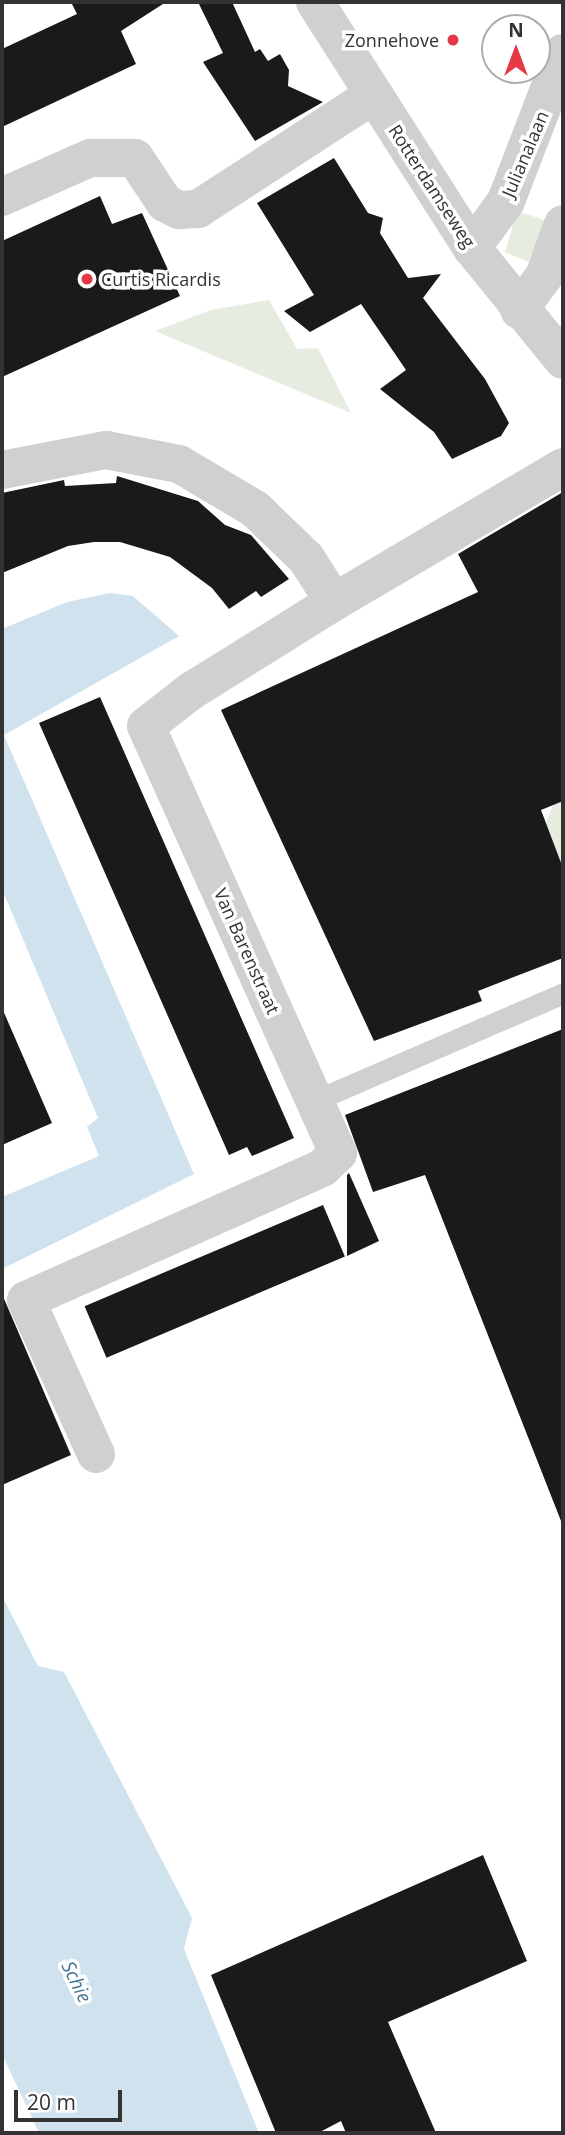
<!DOCTYPE html>
<style>
body{margin:0}
#map{position:relative;width:565px;height:2135px;overflow:hidden;background:#fff;font-family:"Open Sans",sans-serif}
div>[style]{position:absolute}
.green>*{inset:0;background:#e6ecdf}
.water>*{inset:0;background:#cfe2ee}
.building>*{inset:0;background:#1a1a1a;transform-origin:0 0}
.service>*{height:21px;margin:-10.5px;padding:0 10.5px;transform-origin:10.5px;border-radius:10.5px;background:#d0d0d0}
.minor>*{height:38px;margin:-19px;padding:0 19px;transform-origin:19px;border-radius:19px;background:#d0d0d0}
.dots>*{width:19px;height:19px;translate:-50% -50%;box-sizing:border-box;border:4px solid #fff;border-radius:50%}
span{translate:-50% -50%;white-space:nowrap;text-align:center;line-height:1.15;-webkit-text-stroke:7px #fff;paint-order:stroke}
.poi-label{font-size:18px;color:#333}
.right{translate:-100% -50%;text-align:right}
.left{translate:0 -50%;text-align:left}
.street-label{font-size:18px;color:#333}
.water-label{font-size:19px;color:#3f7597;font-style:italic}
.frame{position:absolute;inset:0;border:4px solid #333;pointer-events:none}
.north{position:absolute;left:481px;top:14px;width:70px;height:70px;box-sizing:border-box;background:#fff;border:2px solid #adadad;border-radius:50%;rotate:0deg;font-size:19px;font-weight:700;line-height:28px;text-align:center;color:#333}
.north::after{content:'';display:block;margin:auto;width:24px;height:32px;background:#e63946;clip-path:polygon(50% 0,100% 100%,50% 72%,0 100%)}
.scale{position:absolute;left:14px;top:2090px;width:108px;height:32px;box-sizing:border-box;border:4px solid #333;border-top:0;padding-left:9px;font-size:21px;line-height:24px;white-space:nowrap;color:#333;-webkit-text-stroke:5px #fff;paint-order:stroke}
</style>
<div id="map">
<div class="green">
<i style="clip-path:polygon(517px 211px,547px 221px,528px 262px,505px 252px)"></i>
<i style="clip-path:polygon(269px 300px,297px 349px,318px 348px,351px 413px,155px 331px,211px 310px)"></i>
<i style="clip-path:polygon(563px 801px,563px 868px,546px 823px,553px 805px)"></i>
</div>
<div class="water">
<i style="clip-path:polygon(110px 593px,133px 596px,179px 636px,4px 735px,194px 1174px,2px 1269px,2px 1197px,99px 1156px,87px 1127px,98px 1118px,2px 889px,2px 629px,67px 602px)"></i>
<i style="clip-path:polygon(2px 1596px,38px 1666px,64px 1672px,192px 1918px,184px 1949px,259px 2133px,39px 2133px,2px 2054px)"></i>
</div>
<div class="building">
<i style="clip-path:polygon(71px 2px,166px 2px,121px 31px,136px 64px,2px 127px,2px 49px,77px 14px)"></i>
<i style="clip-path:polygon(198px 2px,232px 2px,255px 52px,260px 49px,268px 61px,280px 54px,289px 70px,288px 86px,323px 102px,255px 141px,203px 62px,223px 53px)"></i>
<i style="clip-path:polygon(334px 158px,368px 213px,383px 218px,380px 233px,408px 278px,441px 274px,423px 298px,485px 379px,509px 423px,501px 436px,452px 459px,434px 432px,380px 389px,406px 370px,361px 304px,310px 332px,284px 311px,314px 295px,257px 203px)"></i>
<i style="clip-path:polygon(100px 196px,112px 224px,142px 213px,180px 296px,2px 377px,2px 241px)"></i>
<i style="clip-path:polygon(117px 476px,198px 501px,225px 525px,251px 535px,289px 579px,261px 597px,256px 591px,229px 609px,212px 588px,170px 557px,120px 542px,94px 542px,68px 546px,2px 573px,2px 493px,64px 480px,65px 486px,116px 483px)"></i>
<i style="clip-path:polygon(563px 492px,563px 801px,541px 810px,563px 868px,563px 958px,478px 991px,482px 1001px,374px 1041px,221px 710px,478px 592px,458px 554px)"></i>
<i style="clip-path:polygon(100px 697px,294px 1138px,252px 1156px,247px 1147px,229px 1155px,39px 723px)"></i>
<i style="clip-path:polygon(2px 1008px,52px 1123px,2px 1145px)"></i>
<i style="clip-path:polygon(563px 1029px,563px 1521px,561px 1521px,425px 1175px,373px 1192px,345px 1115px)"></i>
<i style="clip-path:polygon(349px 1173px,379px 1241px,347px 1256px,347px 1175px)"></i>
<i style="left:323px;top:1205px;width:56px;height:259px;rotate:67deg"></i>
<i style="clip-path:polygon(2px 1294px,71px 1455px,2px 1485px)"></i>
<i style="clip-path:polygon(483px 1855px,527px 1961px,388px 2022px,436px 2133px,346px 2133px,341px 2121px,318px 2133px,276px 2133px,211px 1975px)"></i>
</div>
<div class="service">
<i style="left:314px;top:1101px;width:271px;rotate:-23.4deg"></i>
</div>
<div class="minor">
<i style="left:315px;top:2px;width:292px;rotate:57.5deg"></i>
<i style="left:472px;top:248px;width:144px;rotate:50.9deg"></i>
<i style="left:2px;top:197px;width:96px;rotate:-23.9deg"></i>
<i style="left:90px;top:158px;width:45px"></i>
<i style="left:135px;top:158px;width:54px;rotate:56.3deg"></i>
<i style="left:165px;top:203px;width:16px;rotate:27deg"></i>
<i style="left:179px;top:210px;width:19px;rotate:-3deg"></i>
<i style="left:198px;top:209px;width:207px;rotate:-33deg"></i>
<i style="left:472px;top:248px;width:58px;rotate:-54.1deg"></i>
<i style="left:506px;top:201px;width:159px;rotate:-68.9deg"></i>
<i style="left:519px;top:310px;width:42px;rotate:-53.7deg"></i>
<i style="left:544px;top:276px;width:55px;rotate:-69.9deg"></i>
<i style="left:2px;top:470px;width:106px;rotate:-10.9deg"></i>
<i style="left:106px;top:450px;width:74px;rotate:10.9deg"></i>
<i style="left:179px;top:464px;width:88px;rotate:30.6deg"></i>
<i style="left:255px;top:509px;width:71px;rotate:43.9deg"></i>
<i style="left:306px;top:558px;width:52px;rotate:57.5deg"></i>
<i style="left:96px;top:1454px;width:169px;rotate:-114.4deg"></i>
<i style="left:26px;top:1300px;width:324px;rotate:-24deg"></i>
<i style="left:322px;top:1168px;width:22px;rotate:-43deg"></i>
<i style="left:338px;top:1153px;width:468px;rotate:-114.2deg"></i>
<i style="left:146px;top:726px;width:57px;rotate:-37.9deg"></i>
<i style="left:191px;top:691px;width:168px;rotate:-31.9deg"></i>
<i style="left:334px;top:602px;width:266px;rotate:-30.5deg"></i>
</div>
<div class="dots">
<i style="left:453px;top:40px;background:#e63946"></i>
<i style="left:87px;top:279px;background:#e63946"></i>
</div>
<div class="poi-label">
<span class="right" style="left:439px;top:40px">Zonnehove</span>
<span class="left" style="left:101px;top:279px">Curtis Ricardis</span>
</div>
<div class="street-label">
<span style="left:525px;top:154px;rotate:-67deg">Julianalaan</span>
<span style="left:432px;top:186px;rotate:57deg">Rotterdamseweg</span>
<span style="left:247px;top:951px;rotate:66deg">Van Barenstraat</span>
</div>
<div class="water-label">
<span style="left:76px;top:1982px;rotate:64deg">Schie</span>
</div>
<div class="frame"></div>
<div class="north">N</div>
<div class="scale">20 m</div>
</div>
